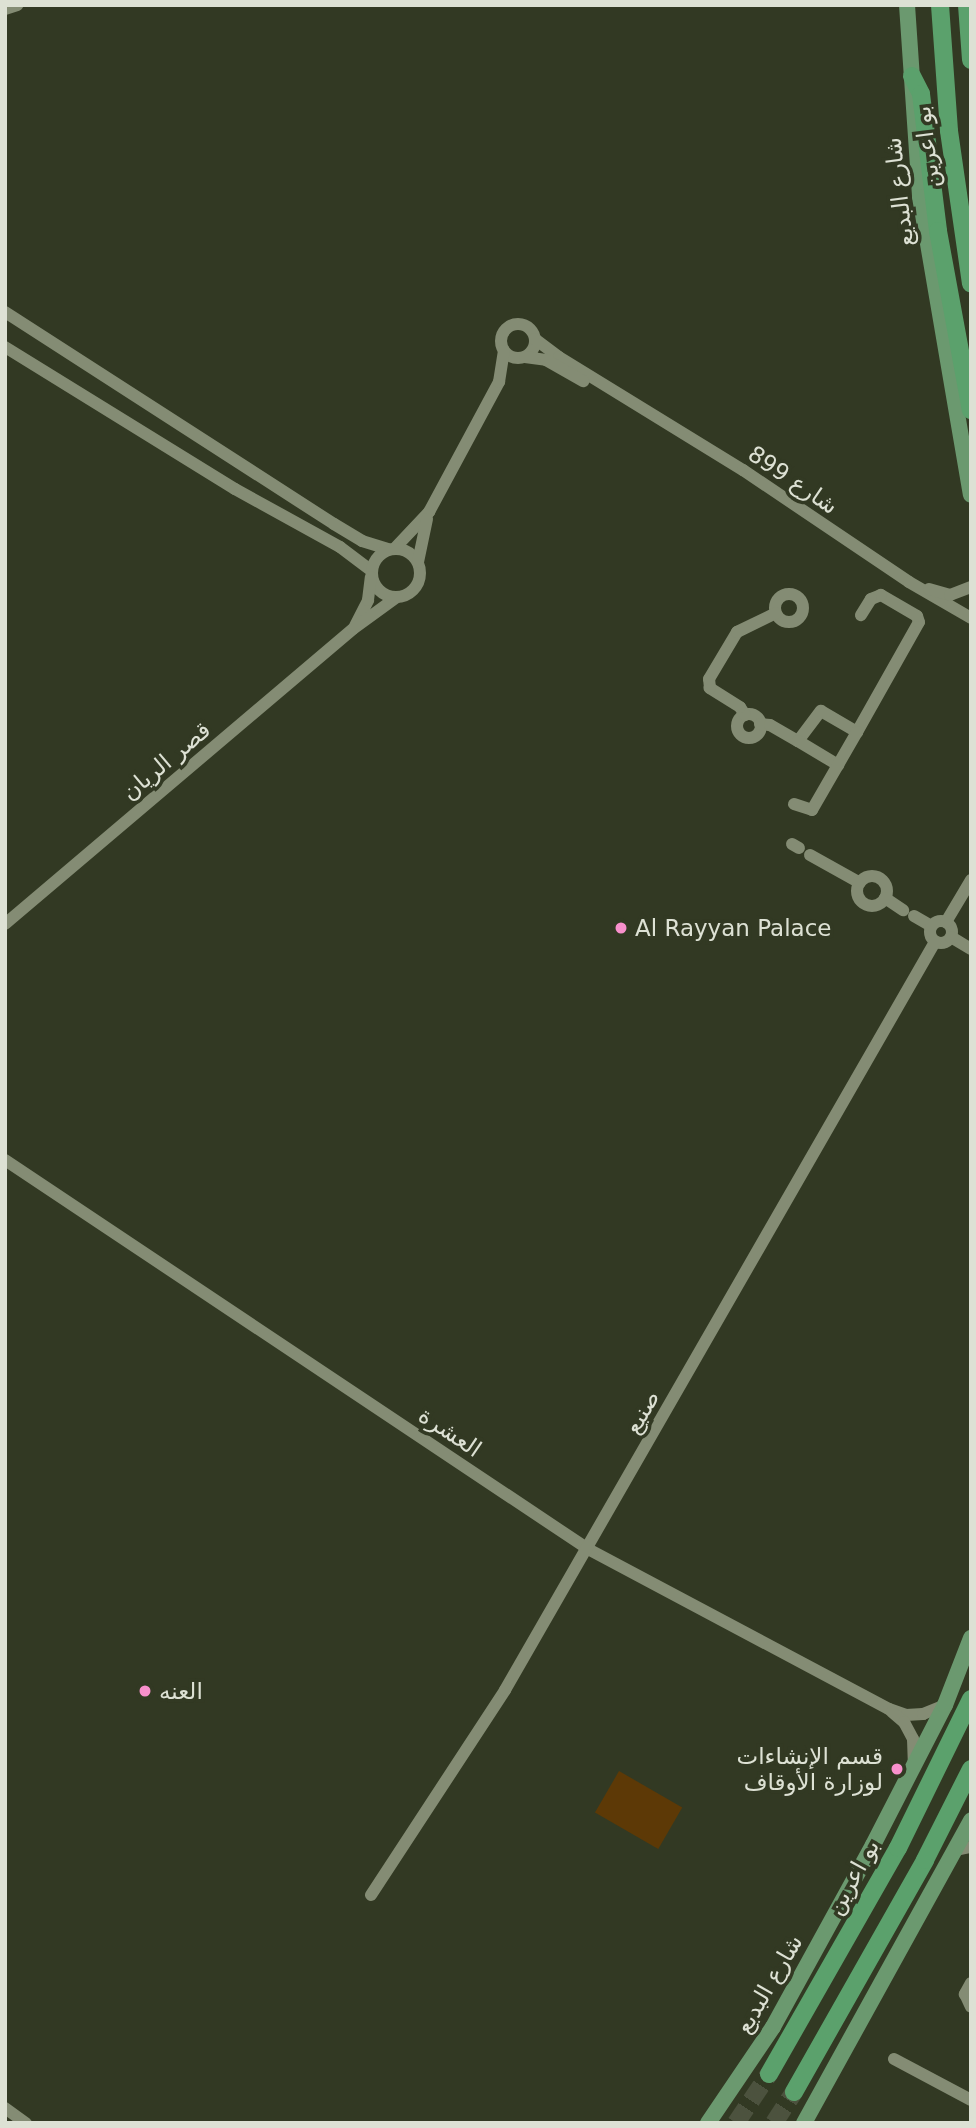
<!DOCTYPE html>
<meta charset="utf-8">
<style>
body{margin:0}
#map{position:relative;width:976px;height:2128px;overflow:hidden;background:#323923;font-family:"DejaVu Sans",Cairo,sans-serif}
div>[style]{position:absolute}
.green>*{inset:0;background:#5d3906;transform-origin:0 0}
.highway-tunnel>*{height:18px;margin-top:-9px;transform-origin:0;background:repeating-linear-gradient(90deg,#4c523e 0 18px,transparent 0 27px)}
.minor>*{height:12px;margin:-6px;padding:0 6px;transform-origin:6px;border-radius:6px;background:#848c74}
.minor>.ring{margin:-6px;padding:0;box-sizing:content-box;background:none;border:12px solid #848c74;border-radius:50%}
.major>*{height:16px;margin:-8px;padding:0 8px;transform-origin:8px;border-radius:8px;background:#6b996f}
.highway>*{height:18px;margin:-9px;padding:0 9px;transform-origin:9px;border-radius:9px;background:#5ba16c}
.dots>*{width:19px;height:19px;translate:-50% -50%;box-sizing:border-box;border:4px solid #323923;border-radius:50%}
span{translate:-50% -50%;white-space:nowrap;text-align:center;line-height:1.15;-webkit-text-stroke:7px #323923;paint-order:stroke}
.street-label{font-size:23px;color:#dde1d4}
.poi-label{font-size:23px;color:#dde1d4}
.left{translate:0 -50%;text-align:left}
.right{translate:-100% -50%;text-align:right}
.frame{position:absolute;inset:0;border:7px solid #dde1d4;pointer-events:none}
</style>
<div id="map">
<div class="green">
<i style="left:619px;top:1771px;width:73px;height:48px;rotate:30deg"></i>
</div>
<div class="highway-tunnel">
<i style="left:736px;top:2123px;width:59px;rotate:-56deg"></i>
<i style="left:774px;top:2123px;width:37px;rotate:-57deg"></i>
</div>
<div class="minor">
<i style="left:5px;top:9px;width:13px;rotate:-18deg"></i>
<i style="left:5px;top:312px;width:391px;rotate:32.8deg"></i>
<i style="left:334px;top:524px;width:33px;rotate:31deg"></i>
<i style="left:362px;top:541px;width:28px;rotate:17deg"></i>
<i class="ring" style="left:501px;top:324px;width:22px;height:22px"></i>
<i style="left:535px;top:339px;width:30px;rotate:37deg"></i>
<i style="left:559px;top:357px;width:216px;rotate:31.6deg"></i>
<i style="left:743px;top:470px;width:200px;rotate:34deg"></i>
<i style="left:909px;top:582px;width:72px;rotate:30.1deg"></i>
<i style="left:5px;top:347px;width:270px;rotate:31.7deg"></i>
<i style="left:235px;top:489px;width:120px;rotate:28.9deg"></i>
<i style="left:340px;top:547px;width:39px;rotate:37deg"></i>
<i style="left:525px;top:357px;width:21px;rotate:8deg"></i>
<i style="left:546px;top:360px;width:43px;rotate:29.6deg"></i>
<i style="left:395px;top:548px;width:50px;rotate:-46.6deg"></i>
<i style="left:429px;top:512px;width:148px;rotate:-61.7deg"></i>
<i style="left:499px;top:382px;width:31px;rotate:-81deg"></i>
<i class="ring" style="left:372px;top:549px;width:36px;height:36px"></i>
<i style="left:418px;top:562px;width:44px;rotate:-78.2deg"></i>
<i style="left:929px;top:589px;width:22px;rotate:16deg"></i>
<i style="left:950px;top:595px;width:22px;rotate:-21deg"></i>
<i class="ring" style="left:775px;top:594px;width:16px;height:16px"></i>
<i style="left:355px;top:626px;width:29px;rotate:-63deg"></i>
<i style="left:368px;top:600px;width:23px;rotate:-83deg"></i>
<i class="ring" style="left:737px;top:714px;width:12px;height:12px"></i>
<i style="left:745px;top:715px;width:9px;rotate:-122deg"></i>
<i style="left:740px;top:707px;width:36px;rotate:-148deg"></i>
<i style="left:710px;top:688px;width:9px;rotate:-96deg"></i>
<i style="left:709px;top:679px;width:55px;rotate:-59.2deg"></i>
<i style="left:737px;top:632px;width:43px;rotate:-26deg"></i>
<i style="left:760px;top:724px;width:10px;rotate:6deg"></i>
<i style="left:770px;top:725px;width:32px;rotate:30deg"></i>
<i style="left:798px;top:741px;width:38px;rotate:-53deg"></i>
<i style="left:821px;top:711px;width:42px;rotate:30.3deg"></i>
<i style="left:857px;top:732px;width:126px;rotate:-60.6deg"></i>
<i style="left:919px;top:622px;width:6px;rotate:-108deg"></i>
<i style="left:917px;top:616px;width:42px;rotate:-149.7deg"></i>
<i style="left:881px;top:595px;width:11px;rotate:158deg"></i>
<i style="left:871px;top:599px;width:19px;rotate:122deg"></i>
<i style="left:798px;top:741px;width:47px;rotate:31deg"></i>
<i style="left:794px;top:804px;width:19px;rotate:18deg"></i>
<i style="left:812px;top:810px;width:90px;rotate:-60deg"></i>
<i style="left:792px;top:844px;width:8px;rotate:30deg"></i>
<i style="left:810px;top:855px;width:57px;rotate:29.2deg"></i>
<i class="ring" style="left:857px;top:876px;width:18px;height:18px"></i>
<i style="left:885px;top:898px;width:22px;rotate:34deg"></i>
<i style="left:914px;top:916px;width:20px;rotate:30deg"></i>
<i class="ring" style="left:930px;top:921px;width:10px;height:10px"></i>
<i style="left:946px;top:922px;width:49px;rotate:-59.2deg"></i>
<i style="left:5px;top:924px;width:456px;rotate:-40.3deg"></i>
<i style="left:353px;top:629px;width:54px;rotate:-36deg"></i>
<i style="left:951px;top:937px;width:23px;rotate:31deg"></i>
<i style="left:5px;top:1160px;width:701px;rotate:33.71deg"></i>
<i style="left:588px;top:1549px;width:341px;rotate:28deg"></i>
<i style="left:889px;top:1709px;width:18px;rotate:19deg"></i>
<i style="left:906px;top:1715px;width:17px;rotate:-3deg"></i>
<i style="left:923px;top:1714px;width:24px;rotate:-22deg"></i>
<i style="left:892px;top:1712px;width:16px;rotate:40deg"></i>
<i style="left:904px;top:1722px;width:19px;rotate:62deg"></i>
<i style="left:913px;top:1739px;width:27px;rotate:88deg"></i>
<i style="left:955px;top:1850px;width:16px;rotate:-11deg"></i>
<i style="left:371px;top:1895px;width:245px;rotate:-56.8deg"></i>
<i style="left:505px;top:1690px;width:863px;rotate:-60.11deg"></i>
<i style="left:971px;top:1983px;width:13px;rotate:119deg"></i>
<i style="left:965px;top:1994px;width:14px;rotate:65deg"></i>
<i style="left:894px;top:2059px;width:87px;rotate:28deg"></i>
<i style="left:5px;top:2108px;width:26px;rotate:36deg"></i>
</div>
<div class="major">
<i style="left:907px;top:5px;width:192px;rotate:86.1deg"></i>
<i style="left:920px;top:197px;width:302px;rotate:80.3deg"></i>
<i style="left:708px;top:2123px;width:116px;rotate:-55.9deg"></i>
<i style="left:773px;top:2027px;width:208px;rotate:-61.2deg"></i>
<i style="left:873px;top:1845px;width:157px;rotate:-62.8deg"></i>
<i style="left:945px;top:1705px;width:72px;rotate:-68.8deg"></i>
<i style="left:804px;top:2123px;width:346px;rotate:-61.1deg"></i>
</div>
<div class="highway">
<i style="left:940px;top:5px;width:126px;rotate:85.9deg"></i>
<i style="left:949px;top:131px;width:154px;rotate:81.8deg"></i>
<i style="left:967px;top:5px;width:55px;rotate:85.8deg"></i>
<i style="left:912px;top:76px;width:20px;rotate:63deg"></i>
<i style="left:921px;top:94px;width:138px;rotate:82.9deg"></i>
<i style="left:938px;top:231px;width:182px;rotate:79.6deg"></i>
<i style="left:769px;top:2074px;width:260px;rotate:-60.3deg"></i>
<i style="left:898px;top:1848px;width:166px;rotate:-63.9deg"></i>
<i style="left:794px;top:2092px;width:266px;rotate:-60.5deg"></i>
<i style="left:925px;top:1860px;width:102px;rotate:-63.2deg"></i>
</div>
<div class="dots">
<i style="left:621px;top:928px;background:#f890cc"></i>
<i style="left:145px;top:1691px;background:#f890cc"></i>
<i style="left:897px;top:1769px;background:#f890cc"></i>
</div>
<div class="street-label">
<span style="left:927px;top:147px;rotate:-97deg">بو اعرين</span>
<span style="left:899px;top:192px;rotate:-97deg">شارع البديع</span>
<span style="left:793px;top:480px;rotate:34deg">شارع 899</span>
<span style="left:166px;top:761px;rotate:-40deg">قصر الريان</span>
<span style="left:642px;top:1412px;rotate:-60deg">صنيع</span>
<span style="left:450px;top:1432px;rotate:34deg">العشرة</span>
<span style="left:853px;top:1877px;rotate:-61deg">بو اعرين</span>
<span style="left:769px;top:1984px;rotate:-60deg">شارع البديع</span>
</div>
<div class="poi-label">
<span class="left" style="left:635px;top:928px">Al Rayyan Palace</span>
<span class="left" style="left:159px;top:1691px">العنه</span>
<span class="right" style="left:883px;top:1769px">قسم الإنشاءات<br>لوزارة الأوقاف</span>
</div>
<div class="frame"></div>
</div>
